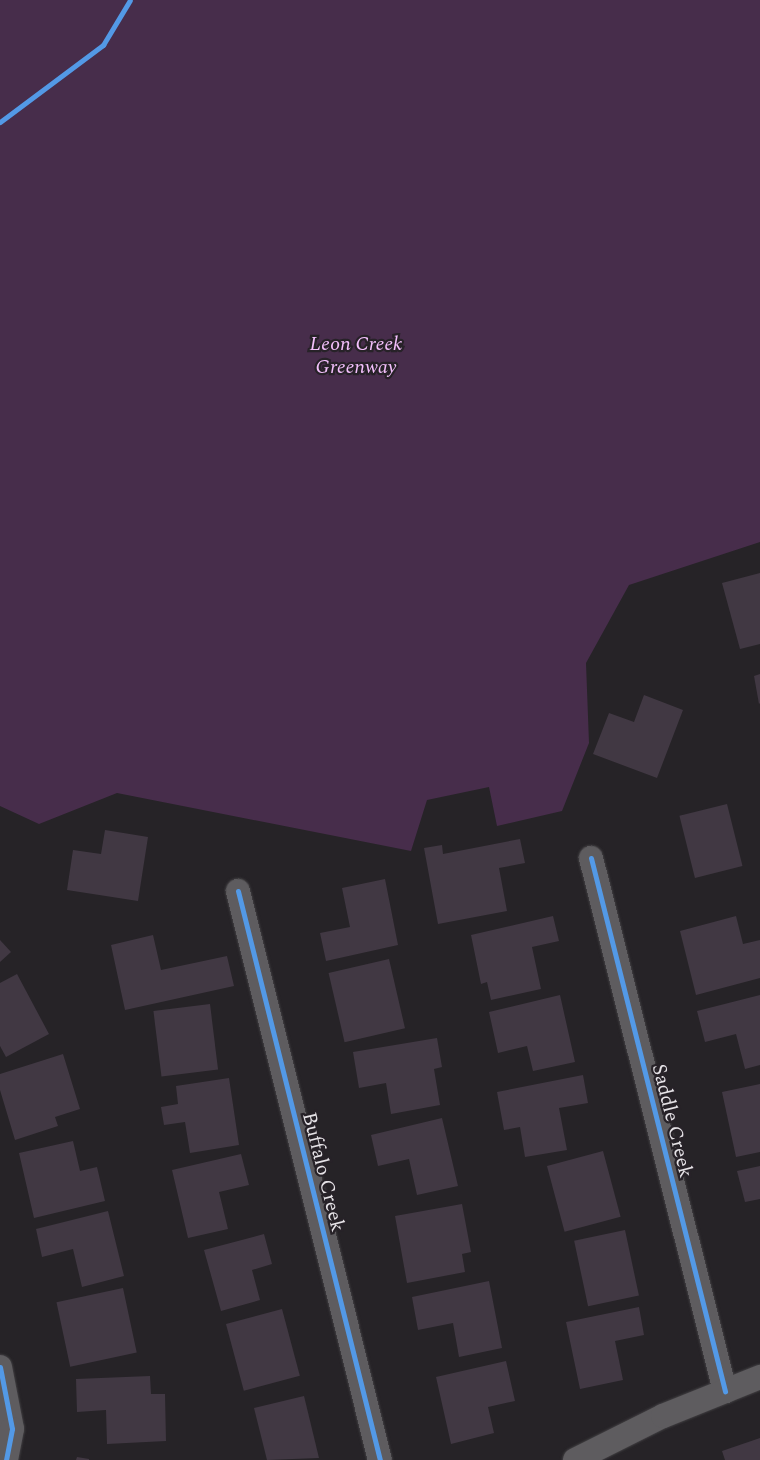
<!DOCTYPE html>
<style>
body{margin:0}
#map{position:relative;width:760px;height:1460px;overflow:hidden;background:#262327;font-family:Spectral,serif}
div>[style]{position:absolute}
.green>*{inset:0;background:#472d4b}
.building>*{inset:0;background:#413843;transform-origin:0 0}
.roads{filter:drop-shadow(0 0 1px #424043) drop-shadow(0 0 1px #424043)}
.street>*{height:24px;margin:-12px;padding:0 12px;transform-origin:12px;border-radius:12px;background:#5e5c5f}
.cycleway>*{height:5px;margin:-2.5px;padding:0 2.5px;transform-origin:2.5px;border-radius:2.5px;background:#5399e6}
span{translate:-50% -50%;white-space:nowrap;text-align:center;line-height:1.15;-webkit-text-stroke:4.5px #272228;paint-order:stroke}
.park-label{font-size:20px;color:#f4c0fd;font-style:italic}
.street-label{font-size:20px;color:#e6e3e7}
</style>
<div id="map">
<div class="green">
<i style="clip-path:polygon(0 0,760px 0,760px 542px,629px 585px,586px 663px,589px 743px,562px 811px,497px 826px,489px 787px,427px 800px,411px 851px,117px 793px,39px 824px,0 806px)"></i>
</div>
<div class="building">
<i style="clip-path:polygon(760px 573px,760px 644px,740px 649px,722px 583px)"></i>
<i style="clip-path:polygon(760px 674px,760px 703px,759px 704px,754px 676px)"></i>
<i style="clip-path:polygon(644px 695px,683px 710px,657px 778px,593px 754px,609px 713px,634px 722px)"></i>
<i style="left:727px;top:804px;width:64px;height:49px;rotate:76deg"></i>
<i style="clip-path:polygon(105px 830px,148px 837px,138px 901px,67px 890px,73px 850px,101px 854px)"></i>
<i style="clip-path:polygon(520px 839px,525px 863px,499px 868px,507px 911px,438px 924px,424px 848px,442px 845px,443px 854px)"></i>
<i style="clip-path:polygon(385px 879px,398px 945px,326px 961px,320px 933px,350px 927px,342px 888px)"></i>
<i style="clip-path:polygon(553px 916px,559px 941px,532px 947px,541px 989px,491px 1000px,487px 982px,481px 984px,471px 935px)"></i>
<i style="clip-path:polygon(736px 916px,743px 944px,760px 940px,760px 978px,696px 995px,680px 931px)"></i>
<i style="clip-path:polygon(153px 935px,161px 970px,227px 956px,234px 986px,125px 1010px,111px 945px)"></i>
<i style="clip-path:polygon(0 940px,11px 952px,0 962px)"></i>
<i style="left:389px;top:959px;width:71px;height:62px;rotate:77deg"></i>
<i style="clip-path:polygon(17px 974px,49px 1034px,6px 1057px,0 1046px,0 983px)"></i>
<i style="clip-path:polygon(560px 995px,575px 1062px,533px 1071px,527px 1046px,498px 1053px,489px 1012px)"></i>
<i style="clip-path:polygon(760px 995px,760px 1065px,745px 1069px,736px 1034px,705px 1042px,697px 1011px)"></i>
<i style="left:210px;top:1004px;width:66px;height:57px;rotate:83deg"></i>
<i style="clip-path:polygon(437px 1038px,442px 1067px,434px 1069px,440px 1105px,391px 1114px,386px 1083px,359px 1088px,353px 1052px)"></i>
<i style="clip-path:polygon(63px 1054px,80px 1109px,55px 1117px,58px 1126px,15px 1140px,0 1090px,0 1074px)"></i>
<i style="clip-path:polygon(583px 1075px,588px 1103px,559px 1108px,567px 1150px,525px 1157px,520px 1127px,504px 1130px,497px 1092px)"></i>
<i style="clip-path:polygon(229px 1078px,239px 1145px,190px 1153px,185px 1122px,164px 1125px,161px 1107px,178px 1104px,176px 1086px)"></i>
<i style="clip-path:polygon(760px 1084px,760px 1152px,736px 1157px,722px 1092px)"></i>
<i style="clip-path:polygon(442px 1118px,458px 1186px,417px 1195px,409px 1159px,378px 1166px,371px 1135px)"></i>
<i style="clip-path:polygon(73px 1141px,80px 1171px,97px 1167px,105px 1201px,34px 1218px,19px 1153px)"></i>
<i style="left:603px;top:1151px;width:68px;height:58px;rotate:75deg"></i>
<i style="clip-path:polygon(241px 1154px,249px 1185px,219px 1192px,228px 1229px,188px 1238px,172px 1170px)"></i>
<i style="clip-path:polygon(760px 1166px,760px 1199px,745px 1202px,737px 1171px)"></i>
<i style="clip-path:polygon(462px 1204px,471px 1252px,462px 1254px,465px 1272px,407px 1283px,395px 1216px)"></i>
<i style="clip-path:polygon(108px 1211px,124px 1276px,82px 1287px,73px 1249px,42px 1257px,36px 1229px)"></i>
<i style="left:625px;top:1230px;width:67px;height:52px;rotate:78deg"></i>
<i style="clip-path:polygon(264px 1234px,272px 1264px,252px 1270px,260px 1300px,221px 1311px,204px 1250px)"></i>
<i style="clip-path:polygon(489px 1281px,502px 1348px,459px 1357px,453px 1323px,418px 1330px,412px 1297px)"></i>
<i style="left:123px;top:1288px;width:66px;height:68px;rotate:78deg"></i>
<i style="clip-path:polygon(639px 1307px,644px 1335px,615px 1341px,623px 1380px,580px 1389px,566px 1322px)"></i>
<i style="left:282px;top:1309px;width:69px;height:58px;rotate:75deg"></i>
<i style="clip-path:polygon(506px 1361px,515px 1401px,488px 1407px,494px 1433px,451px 1444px,436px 1377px)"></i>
<i style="clip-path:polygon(150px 1376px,151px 1394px,165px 1394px,166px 1441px,107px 1444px,106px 1410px,77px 1412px,76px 1379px)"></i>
<i style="clip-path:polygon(304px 1396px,319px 1458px,267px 1460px,254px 1408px)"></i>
<i style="clip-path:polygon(760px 1438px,760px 1460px,725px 1460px,722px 1451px)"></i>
<i style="clip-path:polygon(77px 1457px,89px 1459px,89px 1460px,76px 1460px)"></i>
</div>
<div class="roads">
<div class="street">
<i style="left:591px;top:858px;width:550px;rotate:75.89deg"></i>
<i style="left:238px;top:891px;width:586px;rotate:75.99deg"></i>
<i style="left:0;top:1367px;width:63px;rotate:79deg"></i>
<i style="left:12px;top:1429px;width:32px;rotate:101deg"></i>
<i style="left:575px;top:1460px;width:98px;rotate:-26.6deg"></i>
<i style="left:663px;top:1416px;width:105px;rotate:-21.9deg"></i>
</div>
</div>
<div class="cycleway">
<i style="left:0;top:122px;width:129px;rotate:-36.8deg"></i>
<i style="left:103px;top:45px;width:52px;rotate:-59deg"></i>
<i style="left:591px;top:858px;width:550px;rotate:75.89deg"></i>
<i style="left:238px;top:891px;width:586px;rotate:75.99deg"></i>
<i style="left:0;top:1367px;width:63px;rotate:79deg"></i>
<i style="left:12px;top:1429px;width:32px;rotate:101deg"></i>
</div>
<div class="park-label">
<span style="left:356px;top:356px">Leon Creek<br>Greenway</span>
</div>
<div class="street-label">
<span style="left:672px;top:1121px;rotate:76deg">Saddle Creek</span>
<span style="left:323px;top:1172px;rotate:76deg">Buffalo Creek</span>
</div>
</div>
